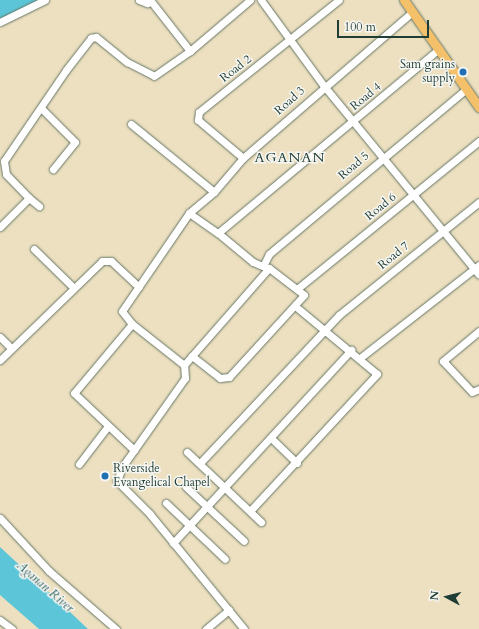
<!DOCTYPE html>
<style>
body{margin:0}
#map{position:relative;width:479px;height:629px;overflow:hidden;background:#ece0c0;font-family:Cardo,serif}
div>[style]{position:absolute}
.water>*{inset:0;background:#5cc6d8}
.roads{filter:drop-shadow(0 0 1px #677665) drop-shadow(0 0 1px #677665)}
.minor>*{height:7px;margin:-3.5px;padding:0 3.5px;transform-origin:3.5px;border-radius:3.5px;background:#fff}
.major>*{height:9px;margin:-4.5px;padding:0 4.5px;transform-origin:4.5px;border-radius:4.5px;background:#f4c16a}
.dots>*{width:11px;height:11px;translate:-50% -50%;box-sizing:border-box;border:2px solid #f6f6f2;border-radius:50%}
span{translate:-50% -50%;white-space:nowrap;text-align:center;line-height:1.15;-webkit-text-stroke:3px #f6f6f2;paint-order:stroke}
.poi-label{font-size:12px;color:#1f3d34}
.right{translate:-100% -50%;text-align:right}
.left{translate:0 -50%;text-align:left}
.street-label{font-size:12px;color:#1f3d34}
.water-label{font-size:13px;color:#2e5f5d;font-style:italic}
.quarter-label{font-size:14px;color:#1f3d34;letter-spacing:1px}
.north{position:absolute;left:427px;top:577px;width:40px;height:40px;-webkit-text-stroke:3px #f6f6f2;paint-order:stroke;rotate:277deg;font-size:11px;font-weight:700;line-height:16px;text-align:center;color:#1f3d34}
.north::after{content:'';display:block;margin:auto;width:14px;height:18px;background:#1f3d34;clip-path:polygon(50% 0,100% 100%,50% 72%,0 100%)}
.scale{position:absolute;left:337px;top:20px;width:92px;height:18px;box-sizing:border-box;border:2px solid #1f3d34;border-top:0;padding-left:5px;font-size:12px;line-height:14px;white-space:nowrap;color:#1f3d34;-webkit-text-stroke:3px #f6f6f2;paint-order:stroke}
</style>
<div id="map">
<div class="water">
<i style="clip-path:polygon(0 0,40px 0,0 19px)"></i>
<i style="clip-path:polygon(0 547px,54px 597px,88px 629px,39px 629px,0 595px)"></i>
</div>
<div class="roads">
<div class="minor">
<i style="left:139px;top:0;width:9px;rotate:21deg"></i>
<i style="left:147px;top:3px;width:4px;rotate:-45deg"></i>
<i style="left:150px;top:0;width:65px;rotate:51.9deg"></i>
<i style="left:261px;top:0;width:107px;rotate:53.8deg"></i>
<i style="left:324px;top:86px;width:244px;rotate:50.6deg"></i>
<i style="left:0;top:22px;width:50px;rotate:-26.1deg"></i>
<i style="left:41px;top:108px;width:48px;rotate:45deg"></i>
<i style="left:75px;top:142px;width:35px;rotate:129deg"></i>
<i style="left:131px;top:124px;width:107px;rotate:39.3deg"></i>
<i style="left:243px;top:158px;width:59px;rotate:-139.8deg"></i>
<i style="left:198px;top:120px;width:8px;rotate:-83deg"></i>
<i style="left:199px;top:112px;width:179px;rotate:-38.7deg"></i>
<i style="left:29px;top:198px;width:13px;rotate:39deg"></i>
<i style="left:189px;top:213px;width:35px;rotate:35deg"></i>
<i style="left:218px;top:233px;width:45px;rotate:39.6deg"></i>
<i style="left:253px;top:262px;width:15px;rotate:23deg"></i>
<i style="left:0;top:227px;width:41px;rotate:-45deg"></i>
<i style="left:29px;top:198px;width:33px;rotate:-134deg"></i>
<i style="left:6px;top:174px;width:13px;rotate:-99deg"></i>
<i style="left:4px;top:161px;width:110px;rotate:-55.7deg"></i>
<i style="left:66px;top:70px;width:41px;rotate:-52deg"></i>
<i style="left:91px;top:38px;width:5px;rotate:-11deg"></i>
<i style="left:96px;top:37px;width:40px;rotate:39deg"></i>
<i style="left:127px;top:62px;width:30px;rotate:27deg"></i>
<i style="left:154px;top:76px;width:44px;rotate:-34.8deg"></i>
<i style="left:190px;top:51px;width:79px;rotate:-40.4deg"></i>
<i style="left:218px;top:233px;width:288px;rotate:-39.8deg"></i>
<i style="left:34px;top:249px;width:54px;rotate:44.3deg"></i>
<i style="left:263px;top:266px;width:13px;rotate:-63deg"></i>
<i style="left:269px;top:254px;width:257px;rotate:-39.9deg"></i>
<i style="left:297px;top:289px;width:235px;rotate:-39.1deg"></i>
<i style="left:132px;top:324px;width:90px;rotate:130deg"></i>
<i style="left:74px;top:393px;width:83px;rotate:43.5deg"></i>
<i style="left:479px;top:331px;width:47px;rotate:140.2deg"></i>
<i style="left:443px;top:361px;width:42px;rotate:46.9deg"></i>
<i style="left:472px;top:392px;width:8px;rotate:-23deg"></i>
<i style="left:0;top:337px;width:16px;rotate:45deg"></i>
<i style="left:360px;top:358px;width:151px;rotate:-38deg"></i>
<i style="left:0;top:360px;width:142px;rotate:-44.1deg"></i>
<i style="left:102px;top:261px;width:9px"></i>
<i style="left:111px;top:261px;width:38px;rotate:43deg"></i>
<i style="left:184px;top:365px;width:129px;rotate:-48.8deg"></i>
<i style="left:269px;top:268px;width:44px;rotate:37.6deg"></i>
<i style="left:304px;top:295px;width:111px;rotate:132.4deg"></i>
<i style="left:229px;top:377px;width:9px;rotate:174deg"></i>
<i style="left:220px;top:378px;width:36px;rotate:-142deg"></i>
<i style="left:271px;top:438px;width:36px;rotate:44deg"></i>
<i style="left:187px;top:452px;width:102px;rotate:43.4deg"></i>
<i style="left:200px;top:463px;width:203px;rotate:-46.8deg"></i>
<i style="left:339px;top:315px;width:180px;rotate:-38.9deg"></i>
<i style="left:79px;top:464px;width:48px;rotate:-52.7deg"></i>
<i style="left:186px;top:487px;width:79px;rotate:43deg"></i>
<i style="left:166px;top:503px;width:81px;rotate:43.5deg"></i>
<i style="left:250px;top:511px;width:187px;rotate:-47.2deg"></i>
<i style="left:377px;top:374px;width:107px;rotate:-140.3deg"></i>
<i style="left:0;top:518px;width:72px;rotate:47.2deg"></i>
<i style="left:49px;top:571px;width:89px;rotate:40.9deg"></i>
<i style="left:173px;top:543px;width:263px;rotate:-47.3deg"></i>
<i style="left:0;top:620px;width:15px;rotate:37deg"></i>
<i style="left:206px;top:629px;width:30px;rotate:-40deg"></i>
<i style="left:244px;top:629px;width:149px;rotate:-129.3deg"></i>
<i style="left:150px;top:514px;width:47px;rotate:-135deg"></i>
<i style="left:117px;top:481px;width:15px;rotate:-70deg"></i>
<i style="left:122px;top:467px;width:109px;rotate:-54.7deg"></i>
<i style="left:185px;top:378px;width:13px;rotate:-94deg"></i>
<i style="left:184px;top:365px;width:66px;rotate:-141.7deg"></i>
<i style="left:132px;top:324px;width:16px;rotate:-128deg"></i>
<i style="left:122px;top:311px;width:119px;rotate:-55.6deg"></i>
<i style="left:189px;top:213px;width:33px;rotate:-40deg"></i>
<i style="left:214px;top:192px;width:45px;rotate:-49.5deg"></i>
<i style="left:243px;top:158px;width:223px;rotate:-40.8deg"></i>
</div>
<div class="major">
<i style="left:404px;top:0;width:131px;rotate:55deg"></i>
</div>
</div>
<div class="dots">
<i style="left:463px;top:72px;background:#1f6fb2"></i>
<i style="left:105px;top:476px;background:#1f6fb2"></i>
</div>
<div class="poi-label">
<span class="right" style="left:455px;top:72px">Sam grains<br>supply</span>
<span class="left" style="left:113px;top:476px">Riverside<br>Evangelical Chapel</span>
</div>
<div class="street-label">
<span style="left:236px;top:69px;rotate:-38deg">Road 2</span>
<span style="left:366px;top:97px;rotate:-40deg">Road 4</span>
<span style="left:290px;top:101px;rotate:-42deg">Road 3</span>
<span style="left:354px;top:166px;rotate:-41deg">Road 5</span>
<span style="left:381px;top:207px;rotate:-39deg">Road 6</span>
<span style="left:394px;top:256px;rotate:-39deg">Road 7</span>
</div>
<div class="water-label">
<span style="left:45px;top:587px;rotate:41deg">Aganan River</span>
</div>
<div class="quarter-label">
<span style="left:290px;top:158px">AGANAN</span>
</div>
<div class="north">N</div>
<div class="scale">100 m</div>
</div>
